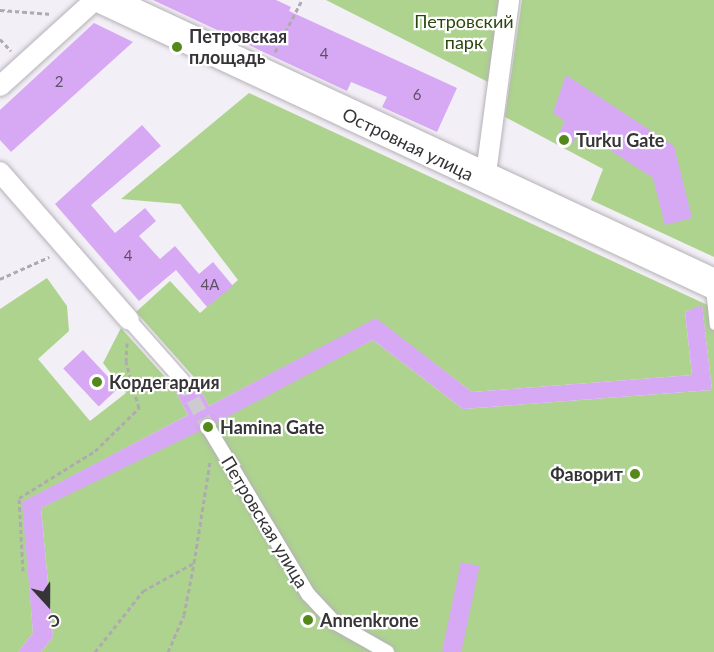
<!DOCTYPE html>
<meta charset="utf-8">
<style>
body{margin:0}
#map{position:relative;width:714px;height:652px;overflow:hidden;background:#f3eff6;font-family:Lato,sans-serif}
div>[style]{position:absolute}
.green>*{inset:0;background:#add38e}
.building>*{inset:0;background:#d7a8f4;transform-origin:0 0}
.pedestrian-tunnel>*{height:14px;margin-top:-7px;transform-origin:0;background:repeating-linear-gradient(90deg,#cdcad0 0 14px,transparent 0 21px)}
.path>*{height:3px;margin-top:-1.5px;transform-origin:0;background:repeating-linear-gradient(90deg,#aeabb0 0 4.5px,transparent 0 7.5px)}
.roads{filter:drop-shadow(0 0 2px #b5b1b8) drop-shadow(0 0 2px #b5b1b8)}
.service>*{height:9px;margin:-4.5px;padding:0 4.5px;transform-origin:4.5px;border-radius:4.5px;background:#fff}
.pedestrian>*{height:14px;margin:-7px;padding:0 7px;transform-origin:7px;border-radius:7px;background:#fff}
.minor>*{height:20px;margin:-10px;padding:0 10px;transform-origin:10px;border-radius:10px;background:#fff}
.primary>*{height:30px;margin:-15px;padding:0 15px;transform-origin:15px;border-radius:15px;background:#fff}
.dots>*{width:16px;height:16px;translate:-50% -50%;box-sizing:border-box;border:3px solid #fff;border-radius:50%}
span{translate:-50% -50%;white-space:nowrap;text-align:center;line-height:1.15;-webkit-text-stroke:4.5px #fff;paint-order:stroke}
.number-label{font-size:15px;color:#5e5166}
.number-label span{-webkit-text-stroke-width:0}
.park-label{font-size:18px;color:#2c470e}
.poi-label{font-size:18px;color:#363437;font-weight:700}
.left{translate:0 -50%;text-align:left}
.right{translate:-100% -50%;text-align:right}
.street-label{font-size:18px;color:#363437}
.north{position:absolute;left:18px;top:574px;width:60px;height:60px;-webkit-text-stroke:4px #fff;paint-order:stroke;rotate:159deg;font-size:16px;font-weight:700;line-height:24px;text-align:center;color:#363437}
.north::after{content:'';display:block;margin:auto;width:21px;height:27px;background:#363437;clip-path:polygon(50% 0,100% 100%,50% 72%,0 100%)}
</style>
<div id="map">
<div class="green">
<i style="clip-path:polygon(326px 0,501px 0,490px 83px)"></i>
<i style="clip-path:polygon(522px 0,714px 0,714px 257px,591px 200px,603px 169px,505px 117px)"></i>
<i style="clip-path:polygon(249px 93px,714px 308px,714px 652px,41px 652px,53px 637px,41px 508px,373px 340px,463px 409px,712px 390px,702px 306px,685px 312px,692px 375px,472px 392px,376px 319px,209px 406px,193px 376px,136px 312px,170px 281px,200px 313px,238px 280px,180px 204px,121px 199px)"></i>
<i style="clip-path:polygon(47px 278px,67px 306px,69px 331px,38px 359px,90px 421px,126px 393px,103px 363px,121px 328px,173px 386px,188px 415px,23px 502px,33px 633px,18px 652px,0 652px,0 309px)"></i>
</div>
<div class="building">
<i style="clip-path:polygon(153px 0,276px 0,291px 7px,289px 11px,457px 88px,437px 132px,382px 107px,387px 97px,351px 82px,347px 91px)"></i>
<i style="clip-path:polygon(94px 23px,133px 42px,11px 152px,0 140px,0 110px)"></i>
<i style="clip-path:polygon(566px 75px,674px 146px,692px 218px,665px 225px,653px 178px,579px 130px,572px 144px,557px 137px,565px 121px,553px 113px)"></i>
<i style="clip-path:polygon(142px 125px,161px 146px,91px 205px,115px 233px,145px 208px,156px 221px,139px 236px,160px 259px,175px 246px,199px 274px,213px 262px,233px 286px,207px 307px,176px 270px,139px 301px,55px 204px)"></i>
<i style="clip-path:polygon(702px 305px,712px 390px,463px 409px,373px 340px,216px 423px,204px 419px,200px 431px,41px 508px,53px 637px,41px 652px,18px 652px,33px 633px,22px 502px,188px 415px,173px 386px,188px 388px,193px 376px,209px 406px,376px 318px,472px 392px,692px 375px,685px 312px)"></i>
<i style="left:83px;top:350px;width:52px;height:27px;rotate:47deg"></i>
<i style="left:461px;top:562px;width:19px;height:91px;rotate:12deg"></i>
</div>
<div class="pedestrian-tunnel">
<i style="left:183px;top:381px;width:52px;rotate:61.5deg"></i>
</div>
<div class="path">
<i style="left:0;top:10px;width:52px;rotate:4.4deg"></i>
<i style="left:0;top:39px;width:16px;rotate:47deg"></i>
<i style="left:275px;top:52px;width:59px;rotate:-62.6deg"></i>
<i style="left:0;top:279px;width:54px;rotate:-24.2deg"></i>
<i style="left:23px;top:571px;width:73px;rotate:-93.1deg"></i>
<i style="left:19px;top:498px;width:89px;rotate:-31.7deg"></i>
<i style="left:95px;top:451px;width:62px;rotate:-44.3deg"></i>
<i style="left:139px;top:408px;width:48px;rotate:-105.8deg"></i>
<i style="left:126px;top:362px;width:19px;rotate:-87deg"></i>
<i style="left:95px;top:652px;width:78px;rotate:-51.8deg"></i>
<i style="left:143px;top:591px;width:58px;rotate:-28.8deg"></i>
<i style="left:194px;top:563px;width:102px;rotate:-81deg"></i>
<i style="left:168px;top:652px;width:40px;rotate:-66.6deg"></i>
<i style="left:184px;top:615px;width:53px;rotate:-79.1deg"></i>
</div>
<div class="roads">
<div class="service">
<i style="left:710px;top:288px;width:37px;rotate:84deg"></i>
</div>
<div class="pedestrian">
<i style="left:129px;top:320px;width:81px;rotate:48.5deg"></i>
<i style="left:208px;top:427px;width:195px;rotate:59.1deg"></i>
<i style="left:308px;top:594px;width:38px;rotate:47deg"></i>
<i style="left:334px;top:622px;width:61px;rotate:29.5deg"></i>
</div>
<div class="minor">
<i style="left:0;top:86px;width:128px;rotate:-42.2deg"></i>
<i style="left:0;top:172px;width:196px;rotate:48.9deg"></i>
<i style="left:485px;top:181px;width:183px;rotate:-82.4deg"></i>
</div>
<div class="primary">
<i style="left:105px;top:0;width:672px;rotate:25deg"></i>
</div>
</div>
<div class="dots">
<i style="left:177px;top:47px;background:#56871b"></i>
<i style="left:564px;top:140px;background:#56871b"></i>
<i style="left:97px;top:382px;background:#56871b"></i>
<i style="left:208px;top:427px;background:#56871b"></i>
<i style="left:635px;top:474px;background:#56871b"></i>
<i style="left:308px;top:620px;background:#56871b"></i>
</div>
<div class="number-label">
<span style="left:324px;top:54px">4</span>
<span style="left:59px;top:82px">2</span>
<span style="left:417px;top:95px">6</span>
<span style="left:128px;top:256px">4</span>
<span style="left:210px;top:285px">4А</span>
</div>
<div class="park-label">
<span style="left:464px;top:32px">Петровский<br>парк</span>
</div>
<div class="poi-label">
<span class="left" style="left:189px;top:47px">Петровская<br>площадь</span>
<span class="left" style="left:576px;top:140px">Turku Gate</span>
<span class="left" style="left:109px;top:382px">Кордегардия</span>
<span class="left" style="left:220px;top:427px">Hamina Gate</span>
<span class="right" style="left:623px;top:474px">Фаворит</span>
<span class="left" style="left:320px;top:620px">Annenkrone</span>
</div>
<div class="street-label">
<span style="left:408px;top:144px;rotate:26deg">Островная улица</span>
<span style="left:265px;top:522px;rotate:59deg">Петровская улица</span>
</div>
<div class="north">С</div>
</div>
